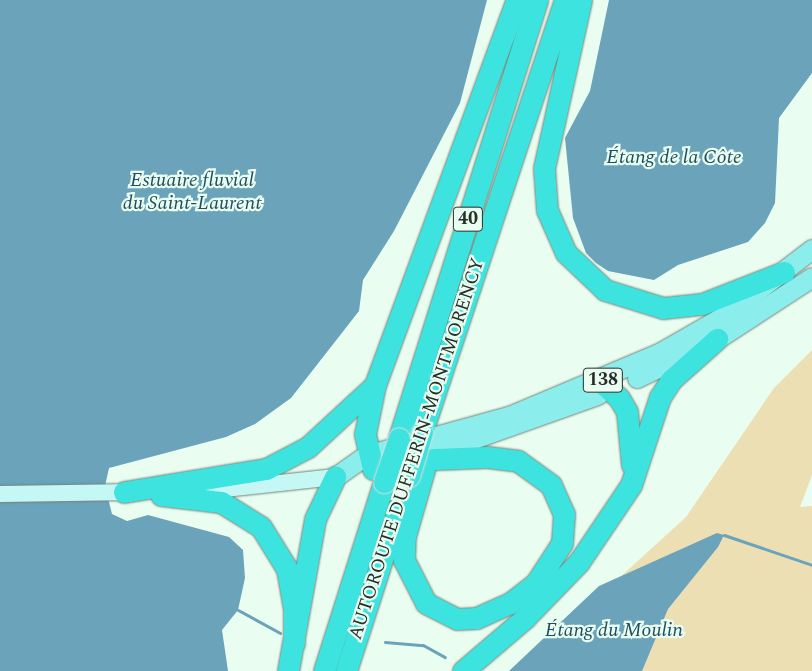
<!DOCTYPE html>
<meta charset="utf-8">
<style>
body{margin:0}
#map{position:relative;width:812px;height:671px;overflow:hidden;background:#eafdf1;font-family:Spectral,serif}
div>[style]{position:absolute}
.green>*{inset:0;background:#eddfb4}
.water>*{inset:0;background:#6aa3ba}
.stream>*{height:3px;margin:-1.5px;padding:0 1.5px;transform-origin:1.5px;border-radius:1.5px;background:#6aa3ba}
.roads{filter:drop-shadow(0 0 1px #73847a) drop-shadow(0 0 1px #73847a)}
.secondary>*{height:16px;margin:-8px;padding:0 8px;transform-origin:8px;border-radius:8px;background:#c5f7f5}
.primary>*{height:19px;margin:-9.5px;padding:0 9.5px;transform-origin:9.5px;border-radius:9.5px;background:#8beeec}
.highway>*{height:21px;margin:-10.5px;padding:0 10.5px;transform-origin:10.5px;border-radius:10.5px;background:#3de3df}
.bridges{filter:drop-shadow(0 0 1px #dcdedd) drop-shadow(0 0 1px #dcdedd)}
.highway-bridge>*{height:21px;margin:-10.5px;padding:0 10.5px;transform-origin:10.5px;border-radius:10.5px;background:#3de3df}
span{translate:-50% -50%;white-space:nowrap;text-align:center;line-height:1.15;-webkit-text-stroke:4.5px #eafdf1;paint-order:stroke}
.shield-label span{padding:1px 4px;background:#eafdf1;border:1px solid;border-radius:4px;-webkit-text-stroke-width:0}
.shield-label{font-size:18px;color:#262e29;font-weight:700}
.street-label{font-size:19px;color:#262e29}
.water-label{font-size:20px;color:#1f4e60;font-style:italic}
</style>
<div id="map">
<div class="green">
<i style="clip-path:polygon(812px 350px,812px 475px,800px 507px,812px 506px,812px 671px,517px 671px,686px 517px,774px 388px)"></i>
</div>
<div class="water">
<i style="clip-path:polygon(0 0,487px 0,460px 103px,394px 231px,363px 280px,359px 311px,291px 398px,255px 424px,226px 437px,109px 468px,105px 486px,112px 514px,127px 521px,148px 515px,229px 537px,243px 550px,245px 578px,238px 610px,222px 630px,228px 671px,0 671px)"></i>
<i style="clip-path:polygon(609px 0,812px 0,812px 73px,779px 118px,775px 203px,765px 223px,748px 242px,678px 265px,654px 280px,608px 271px,596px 263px,586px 253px,573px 218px,565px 138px,590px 91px)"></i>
<i style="clip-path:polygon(717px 533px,724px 535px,718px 547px,668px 609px,642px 671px,509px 671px,599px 586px)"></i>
</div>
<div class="stream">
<i style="left:724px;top:535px;width:93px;rotate:18.8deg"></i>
<i style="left:238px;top:610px;width:48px;rotate:28.7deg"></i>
<i style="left:385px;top:642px;width:38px;rotate:5deg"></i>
<i style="left:423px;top:645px;width:25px;rotate:29deg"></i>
</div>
<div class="roads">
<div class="secondary">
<i style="left:197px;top:492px;width:139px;rotate:-6.2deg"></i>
<i style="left:0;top:494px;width:135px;rotate:-0.8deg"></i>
</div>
<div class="primary">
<i style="left:637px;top:378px;width:89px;rotate:-26deg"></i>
<i style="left:717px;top:339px;width:113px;rotate:-33.1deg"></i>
<i style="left:431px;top:454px;width:177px;rotate:-19.5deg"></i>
<i style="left:335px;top:477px;width:39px;rotate:-35deg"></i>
<i style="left:367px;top:455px;width:147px;rotate:-15.4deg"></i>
<i style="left:509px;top:416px;width:163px;rotate:-22.8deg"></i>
<i style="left:659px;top:353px;width:76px;rotate:-29.9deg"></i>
<i style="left:725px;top:315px;width:109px;rotate:-37.2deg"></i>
</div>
<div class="highway">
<i style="left:581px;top:0;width:172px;rotate:102.4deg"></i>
<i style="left:544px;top:168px;width:42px;rotate:85.9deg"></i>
<i style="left:547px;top:210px;width:47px;rotate:66.2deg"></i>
<i style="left:566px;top:253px;width:54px;rotate:43.5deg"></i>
<i style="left:605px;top:290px;width:61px;rotate:17.2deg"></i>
<i style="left:663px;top:308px;width:39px;rotate:-6deg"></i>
<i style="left:702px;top:304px;width:88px;rotate:-21.3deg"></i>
<i style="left:600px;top:381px;width:25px;rotate:42deg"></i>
<i style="left:619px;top:398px;width:16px;rotate:60deg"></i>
<i style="left:627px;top:412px;width:53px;rotate:84.6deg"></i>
<i style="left:422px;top:432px;width:455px;rotate:-71.7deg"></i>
<i style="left:399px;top:438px;width:459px;rotate:-72.5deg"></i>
<i style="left:410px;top:460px;width:77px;rotate:-2.2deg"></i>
<i style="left:487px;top:457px;width:31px;rotate:7deg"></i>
<i style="left:518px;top:461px;width:41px;rotate:36deg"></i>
<i style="left:551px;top:485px;width:32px;rotate:66deg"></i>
<i style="left:564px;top:514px;width:29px;rotate:94deg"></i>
<i style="left:562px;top:543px;width:48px;rotate:123deg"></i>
<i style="left:536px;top:583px;width:33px;rotate:142deg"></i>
<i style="left:510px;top:603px;width:37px;rotate:156deg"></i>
<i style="left:476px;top:618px;width:19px;rotate:177deg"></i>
<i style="left:457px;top:619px;width:35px;rotate:-153deg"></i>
<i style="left:426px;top:603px;width:48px;rotate:-117.1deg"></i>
<i style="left:404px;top:560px;width:24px;rotate:-88deg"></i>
<i style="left:405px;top:536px;width:69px;rotate:-73.9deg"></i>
<i style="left:373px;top:469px;width:36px;rotate:-103deg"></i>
<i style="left:365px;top:434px;width:50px;rotate:-78.5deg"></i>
<i style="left:375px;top:385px;width:410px;rotate:-69.8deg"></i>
<i style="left:124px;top:492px;width:144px;rotate:-9.2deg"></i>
<i style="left:266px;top:469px;width:47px;rotate:-27.6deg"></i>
<i style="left:308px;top:447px;width:90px;rotate:-42.7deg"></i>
<i style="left:161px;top:495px;width:60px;rotate:6.7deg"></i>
<i style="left:221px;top:502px;width:47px;rotate:32deg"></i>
<i style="left:261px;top:527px;width:49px;rotate:58.2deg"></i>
<i style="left:287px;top:569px;width:39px;rotate:80deg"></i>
<i style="left:294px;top:607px;width:36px;rotate:90deg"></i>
<i style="left:288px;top:671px;width:154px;rotate:-79.9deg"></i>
<i style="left:315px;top:519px;width:47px;rotate:-64.5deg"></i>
<i style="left:324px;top:671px;width:198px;rotate:-72.4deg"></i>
<i style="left:346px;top:671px;width:172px;rotate:-72.1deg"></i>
<i style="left:463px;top:671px;width:82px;rotate:-40.5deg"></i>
<i style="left:525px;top:618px;width:78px;rotate:-46deg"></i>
<i style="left:579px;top:562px;width:93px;rotate:-56deg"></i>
<i style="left:631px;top:485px;width:93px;rotate:-71.8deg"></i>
<i style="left:660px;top:397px;width:20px;rotate:-57deg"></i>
<i style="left:671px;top:380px;width:62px;rotate:-41.7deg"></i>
</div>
</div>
<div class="bridges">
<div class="highway-bridge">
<i style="left:409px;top:476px;width:46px;rotate:-73.5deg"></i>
<i style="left:384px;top:482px;width:46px;rotate:-71.2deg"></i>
</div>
</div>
<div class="shield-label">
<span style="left:468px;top:219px">40</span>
<span style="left:603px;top:380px">138</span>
</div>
<div class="street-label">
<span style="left:417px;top:449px;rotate:-72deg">AUTOROUTE DUFFERIN-MONTMORENCY</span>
</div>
<div class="water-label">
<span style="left:674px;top:157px">Étang de la Côte</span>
<span style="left:192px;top:192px">Estuaire fluvial<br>du Saint-Laurent</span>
<span style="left:614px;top:630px">Étang du Moulin</span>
</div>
</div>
